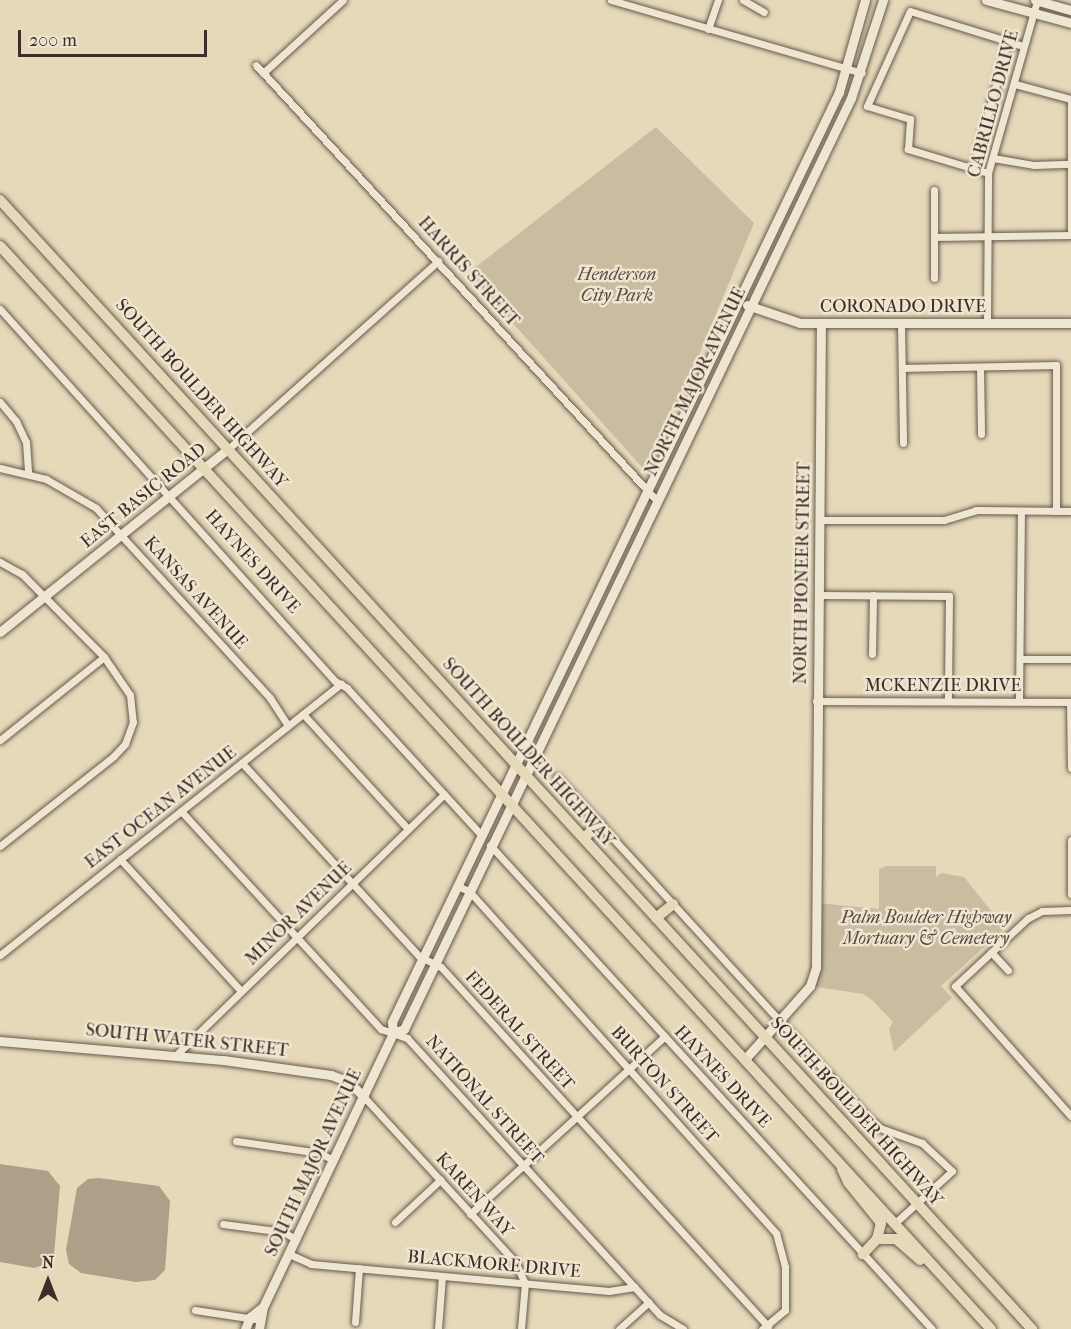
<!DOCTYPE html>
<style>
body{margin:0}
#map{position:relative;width:1071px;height:1329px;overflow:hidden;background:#e6d9ba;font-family:"IM FELL French Canon",serif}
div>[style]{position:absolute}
.green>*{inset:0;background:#c9bca1}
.water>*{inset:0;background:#ad9f88}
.roads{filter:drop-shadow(0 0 2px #67594c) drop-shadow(0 0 2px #67594c)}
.street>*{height:7px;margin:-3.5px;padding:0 3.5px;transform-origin:3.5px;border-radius:3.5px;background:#efe6d2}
.secondary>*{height:9px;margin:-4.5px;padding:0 4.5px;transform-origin:4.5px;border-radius:4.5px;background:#efe6d2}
.primary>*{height:10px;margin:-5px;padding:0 5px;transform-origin:5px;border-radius:5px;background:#e6d9ba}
span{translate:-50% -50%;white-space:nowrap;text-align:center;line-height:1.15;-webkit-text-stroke:5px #efe6d2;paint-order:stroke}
.street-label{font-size:18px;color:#3d2e28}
.park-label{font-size:18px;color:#594a40;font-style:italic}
.north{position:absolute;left:18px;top:1251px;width:60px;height:60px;-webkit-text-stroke:4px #efe6d2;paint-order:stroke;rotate:0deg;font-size:16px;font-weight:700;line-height:24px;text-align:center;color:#3d2e28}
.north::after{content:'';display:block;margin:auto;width:21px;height:27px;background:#3d2e28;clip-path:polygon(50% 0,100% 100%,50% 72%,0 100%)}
.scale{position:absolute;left:18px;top:30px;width:189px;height:27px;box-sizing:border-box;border:3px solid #3d2e28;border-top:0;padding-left:8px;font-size:18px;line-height:21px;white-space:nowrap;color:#3d2e28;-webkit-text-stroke:4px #efe6d2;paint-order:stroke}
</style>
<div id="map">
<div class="green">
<i style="clip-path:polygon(656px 127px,754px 223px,649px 475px,468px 273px)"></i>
<i style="clip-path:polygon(886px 866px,936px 866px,936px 877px,941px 873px,964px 877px,1005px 928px,941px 986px,952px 998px,894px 1052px,889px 1029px,893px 1022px,872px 1000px,863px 994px,810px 986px,817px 903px,879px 909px,879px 869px)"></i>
</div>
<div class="water">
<i style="clip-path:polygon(0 1164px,48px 1171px,60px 1186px,54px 1255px,44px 1265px,34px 1268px,0 1262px)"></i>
<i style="clip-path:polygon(99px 1178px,159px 1186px,170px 1201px,165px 1270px,155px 1280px,136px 1282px,81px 1273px,69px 1264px,66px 1250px,77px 1188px,88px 1179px)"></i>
</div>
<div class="roads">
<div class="street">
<i style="left:611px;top:0;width:261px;rotate:16.2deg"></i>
<i style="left:743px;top:0;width:24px;rotate:30deg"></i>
<i style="left:708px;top:29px;width:31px;rotate:-71deg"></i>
<i style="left:256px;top:65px;width:592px;rotate:47.39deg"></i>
<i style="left:263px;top:73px;width:108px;rotate:-42.4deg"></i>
<i style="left:1015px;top:84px;width:58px;rotate:15deg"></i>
<i style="left:1071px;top:99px;width:131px;rotate:90deg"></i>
<i style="left:993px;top:158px;width:42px;rotate:9.7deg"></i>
<i style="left:1034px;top:165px;width:37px;rotate:-2deg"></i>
<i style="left:973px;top:168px;width:132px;rotate:-74.6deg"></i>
<i style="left:988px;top:173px;width:84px;rotate:-163.3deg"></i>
<i style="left:908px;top:149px;width:30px;rotate:-86deg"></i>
<i style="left:910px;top:119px;width:45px;rotate:-163.2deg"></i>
<i style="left:867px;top:106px;width:104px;rotate:-65.6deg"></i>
<i style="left:910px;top:11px;width:118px;rotate:17.2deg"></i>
<i style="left:934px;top:190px;width:88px;rotate:90deg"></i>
<i style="left:934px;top:237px;width:137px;rotate:-0.8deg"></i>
<i style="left:0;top:309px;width:501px;rotate:48deg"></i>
<i style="left:335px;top:681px;width:14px;rotate:30deg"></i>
<i style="left:347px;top:688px;width:199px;rotate:47.6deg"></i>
<i style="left:901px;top:324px;width:119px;rotate:89deg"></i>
<i style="left:987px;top:324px;width:151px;rotate:-89.6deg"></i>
<i style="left:988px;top:173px;width:179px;rotate:-74.1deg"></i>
<i style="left:902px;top:368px;width:154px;rotate:-1.1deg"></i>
<i style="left:1056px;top:365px;width:146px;rotate:90deg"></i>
<i style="left:980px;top:368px;width:66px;rotate:89.1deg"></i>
<i style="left:0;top:402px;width:25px;rotate:50deg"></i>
<i style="left:16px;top:421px;width:23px;rotate:65deg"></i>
<i style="left:26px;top:442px;width:32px;rotate:86deg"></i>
<i style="left:228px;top:449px;width:282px;rotate:-41.8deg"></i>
<i style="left:0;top:468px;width:47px;rotate:13.4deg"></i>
<i style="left:46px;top:479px;width:58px;rotate:30.1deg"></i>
<i style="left:96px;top:508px;width:258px;rotate:47.5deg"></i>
<i style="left:270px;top:698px;width:33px;rotate:57deg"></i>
<i style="left:822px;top:520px;width:122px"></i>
<i style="left:944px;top:520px;width:34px;rotate:-17deg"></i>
<i style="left:976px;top:510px;width:95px;rotate:0.6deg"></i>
<i style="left:0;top:562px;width:25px;rotate:29deg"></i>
<i style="left:22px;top:574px;width:117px;rotate:45.3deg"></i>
<i style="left:104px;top:657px;width:46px;rotate:55.6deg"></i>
<i style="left:130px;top:695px;width:27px;rotate:84deg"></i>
<i style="left:133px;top:722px;width:23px;rotate:110deg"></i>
<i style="left:125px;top:744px;width:16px;rotate:133deg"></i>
<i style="left:114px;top:756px;width:145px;rotate:141.7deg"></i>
<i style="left:821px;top:595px;width:128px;rotate:0.4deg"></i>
<i style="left:949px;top:596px;width:104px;rotate:90.6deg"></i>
<i style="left:872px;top:654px;width:59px;rotate:-89deg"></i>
<i style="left:1020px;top:659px;width:51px"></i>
<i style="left:1019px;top:700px;width:189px;rotate:-89.4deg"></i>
<i style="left:816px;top:701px;width:255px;rotate:0.2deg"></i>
<i style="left:1070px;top:702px;width:66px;rotate:89.1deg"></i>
<i style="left:303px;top:714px;width:156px;rotate:47.6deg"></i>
<i style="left:0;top:740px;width:133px;rotate:-38.6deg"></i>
<i style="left:242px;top:763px;width:262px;rotate:47.5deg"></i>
<i style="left:419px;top:956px;width:25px;rotate:27deg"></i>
<i style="left:441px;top:967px;width:486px;rotate:47.7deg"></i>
<i style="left:557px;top:777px;width:463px;rotate:47.6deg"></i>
<i style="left:869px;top:1119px;width:14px;rotate:39deg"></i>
<i style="left:880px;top:1128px;width:45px;rotate:19.7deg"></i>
<i style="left:922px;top:1143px;width:41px;rotate:43deg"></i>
<i style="left:952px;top:1171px;width:77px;rotate:137.6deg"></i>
<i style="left:181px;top:811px;width:296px;rotate:47.5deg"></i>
<i style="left:381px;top:1029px;width:28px;rotate:19deg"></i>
<i style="left:407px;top:1038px;width:375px;rotate:47.6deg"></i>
<i style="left:660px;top:1315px;width:27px;rotate:31deg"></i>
<i style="left:1071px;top:840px;width:54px;rotate:90deg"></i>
<i style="left:490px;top:845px;width:655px;rotate:47.6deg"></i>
<i style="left:120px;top:859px;width:179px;rotate:47.5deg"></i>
<i style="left:457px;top:886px;width:13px;rotate:23deg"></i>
<i style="left:469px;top:891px;width:460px;rotate:48.1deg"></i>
<i style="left:776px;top:1233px;width:35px;rotate:75deg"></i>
<i style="left:785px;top:1267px;width:43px;rotate:90deg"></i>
<i style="left:785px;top:1310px;width:30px;rotate:140deg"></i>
<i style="left:1071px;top:910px;width:29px;rotate:178deg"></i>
<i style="left:1042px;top:911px;width:16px;rotate:153deg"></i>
<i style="left:1028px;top:918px;width:100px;rotate:137deg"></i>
<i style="left:955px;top:986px;width:174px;rotate:48.3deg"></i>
<i style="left:991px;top:952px;width:25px;rotate:47deg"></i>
<i style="left:0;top:955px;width:436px;rotate:-38.5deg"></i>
<i style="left:176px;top:1055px;width:374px;rotate:-44.2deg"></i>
<i style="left:364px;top:1097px;width:224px;rotate:47.5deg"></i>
<i style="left:515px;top:1262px;width:23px;rotate:65deg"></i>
<i style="left:525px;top:1283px;width:46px;rotate:95deg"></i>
<i style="left:236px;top:1141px;width:85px;rotate:8.1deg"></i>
<i style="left:320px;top:1153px;width:15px;rotate:28deg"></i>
<i style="left:470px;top:1214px;width:263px;rotate:-42.4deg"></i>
<i style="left:395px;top:1222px;width:62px;rotate:-43deg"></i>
<i style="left:223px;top:1224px;width:61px;rotate:7.6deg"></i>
<i style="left:283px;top:1232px;width:15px;rotate:28deg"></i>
<i style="left:289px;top:1254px;width:24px;rotate:24deg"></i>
<i style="left:311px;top:1264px;width:299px;rotate:5.2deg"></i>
<i style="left:609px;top:1291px;width:26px;rotate:-9deg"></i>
<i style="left:195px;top:1310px;width:60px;rotate:8.7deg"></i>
<i style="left:355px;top:1322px;width:54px;rotate:-85.8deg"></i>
<i style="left:438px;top:1329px;width:53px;rotate:-85.7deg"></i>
<i style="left:619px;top:1329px;width:40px;rotate:-42deg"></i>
</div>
<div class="secondary">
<i style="left:986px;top:0;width:88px;rotate:15.1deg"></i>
<i style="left:1035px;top:0;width:37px;rotate:16deg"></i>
<i style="left:747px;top:305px;width:56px;rotate:18.8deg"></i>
<i style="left:800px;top:323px;width:271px"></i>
<i style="left:0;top:632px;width:292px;rotate:-38.8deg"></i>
<i style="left:393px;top:1033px;width:12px;rotate:-20deg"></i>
<i style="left:404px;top:1029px;width:1033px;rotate:-64.35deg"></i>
<i style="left:851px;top:98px;width:103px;rotate:-71.9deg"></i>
<i style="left:0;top:1041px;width:224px;rotate:4.9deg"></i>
<i style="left:223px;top:1060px;width:109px;rotate:7.9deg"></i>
<i style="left:331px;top:1075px;width:19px;rotate:21deg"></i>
<i style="left:349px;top:1082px;width:21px;rotate:45deg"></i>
<i style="left:745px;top:1059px;width:98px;rotate:-48.3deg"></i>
<i style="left:810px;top:986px;width:20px;rotate:-72deg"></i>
<i style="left:816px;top:967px;width:644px;rotate:-89.56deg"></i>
<i style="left:245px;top:1329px;width:13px;rotate:-67deg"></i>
<i style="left:250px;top:1317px;width:16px;rotate:-38deg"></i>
<i style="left:259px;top:1329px;width:22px;rotate:-80deg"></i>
<i style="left:263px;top:1307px;width:303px;rotate:-64.6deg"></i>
<i style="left:393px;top:1033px;width:11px;rotate:-95deg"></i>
<i style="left:392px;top:1022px;width:1032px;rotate:-64.33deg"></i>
<i style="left:839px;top:92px;width:96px;rotate:-74.2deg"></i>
</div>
<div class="primary">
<i style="left:0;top:200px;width:1530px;rotate:47.57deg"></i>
<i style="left:0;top:246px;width:1468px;rotate:47.54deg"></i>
<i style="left:584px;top:838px;width:21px;rotate:-43deg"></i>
<i style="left:656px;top:918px;width:22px;rotate:-39deg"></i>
<i style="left:842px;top:1169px;width:14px;rotate:65deg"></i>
<i style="left:848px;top:1182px;width:53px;rotate:51.2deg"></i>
<i style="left:881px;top:1223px;width:16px;rotate:104deg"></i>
<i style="left:877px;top:1239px;width:21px;rotate:133deg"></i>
<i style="left:877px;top:1239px;width:19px"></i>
<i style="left:896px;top:1239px;width:32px;rotate:41deg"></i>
</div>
</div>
<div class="street-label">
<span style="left:994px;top:104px;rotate:-75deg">CABRILLO DRIVE</span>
<span style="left:468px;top:272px;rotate:48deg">HARRIS STREET</span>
<span style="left:903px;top:307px">CORONADO DRIVE</span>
<span style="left:696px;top:382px;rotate:-64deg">NORTH MAJOR AVENUE</span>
<span style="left:201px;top:394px;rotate:48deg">SOUTH BOULDER HIGHWAY</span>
<span style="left:144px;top:496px;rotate:-39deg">EAST BASIC ROAD</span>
<span style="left:252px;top:562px;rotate:48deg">HAYNES DRIVE</span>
<span style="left:803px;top:573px;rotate:-89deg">NORTH PIONEER STREET</span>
<span style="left:195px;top:593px;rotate:48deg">KANSAS AVENUE</span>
<span style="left:943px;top:686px">MCKENZIE DRIVE</span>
<span style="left:528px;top:753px;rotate:48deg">SOUTH BOULDER HIGHWAY</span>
<span style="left:161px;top:808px;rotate:-38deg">EAST OCEAN AVENUE</span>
<span style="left:299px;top:914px;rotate:-44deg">MINOR AVENUE</span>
<span style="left:519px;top:1031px;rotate:48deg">FEDERAL STREET</span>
<span style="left:187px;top:1041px;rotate:6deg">SOUTH WATER STREET</span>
<span style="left:722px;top:1077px;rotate:47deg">HAYNES DRIVE</span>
<span style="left:664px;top:1085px;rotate:48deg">BURTON STREET</span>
<span style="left:484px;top:1100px;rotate:48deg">NATIONAL STREET</span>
<span style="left:856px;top:1112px;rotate:48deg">SOUTH BOULDER HIGHWAY</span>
<span style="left:314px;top:1163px;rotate:-65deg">SOUTH MAJOR AVENUE</span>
<span style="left:474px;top:1195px;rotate:48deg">KAREN WAY</span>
<span style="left:494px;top:1265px;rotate:5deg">BLACKMORE DRIVE</span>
</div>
<div class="park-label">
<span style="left:617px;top:286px">Henderson<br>City Park</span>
<span style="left:926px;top:929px">Palm Boulder Highway<br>Mortuary &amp; Cemetery</span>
</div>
<div class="north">N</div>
<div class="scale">200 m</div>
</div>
